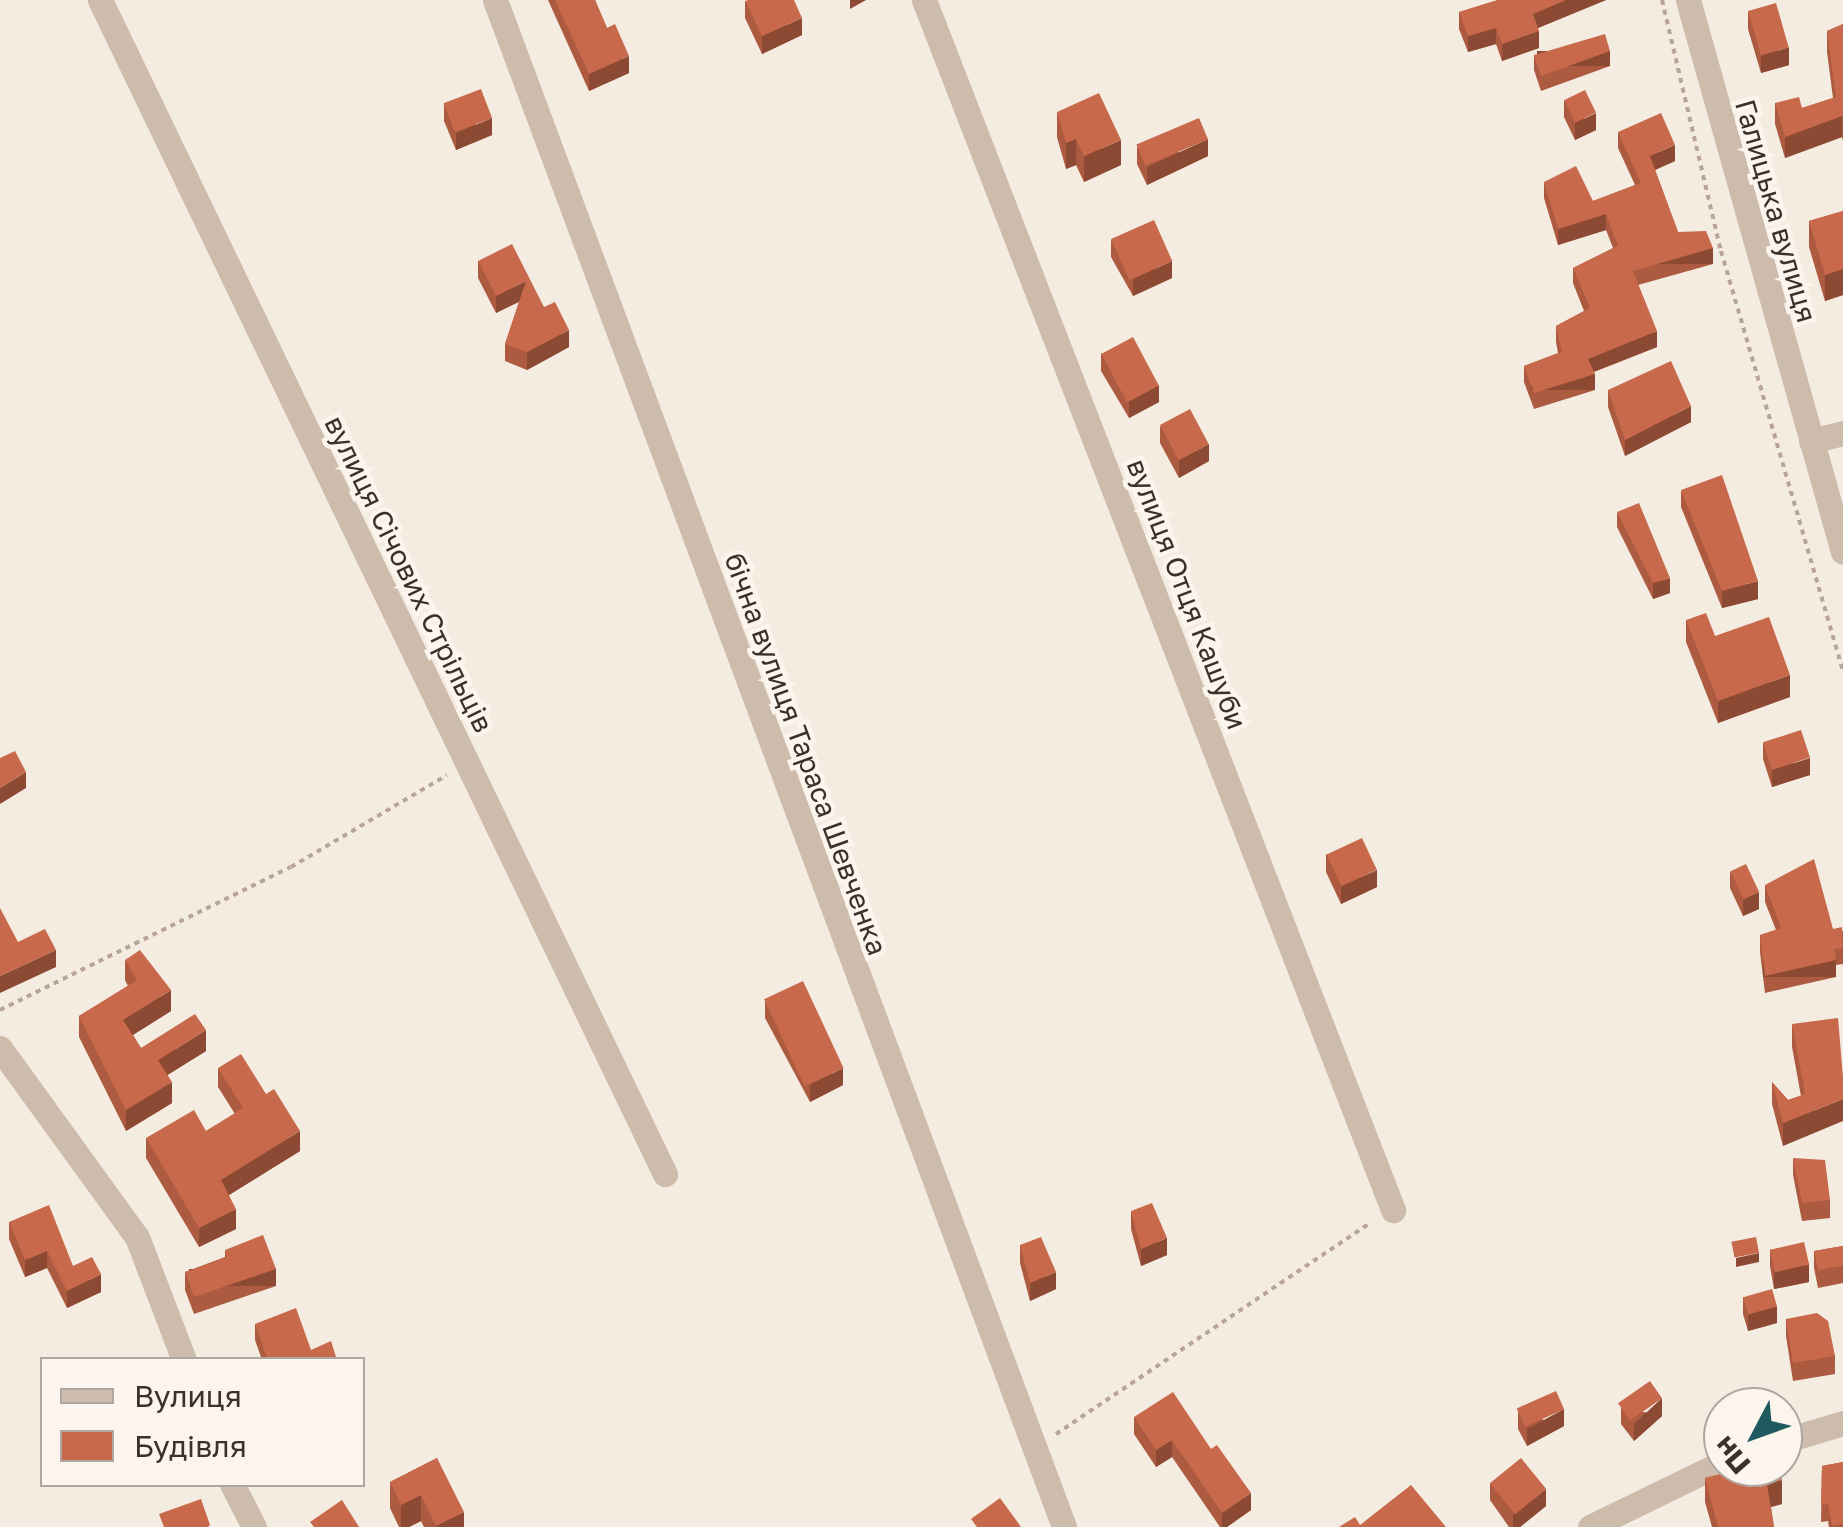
<!DOCTYPE html>
<meta charset="utf-8">
<style>
body{margin:0}
#map{position:relative;width:1843px;height:1527px;overflow:hidden;background:#f4ebe1;font-family:"Golos Text",sans-serif}
div>[style]{position:absolute}
.path>*{height:4px;margin-top:-2px;transform-origin:0;background:repeating-linear-gradient(90deg,#b9a596 0 5px,transparent 0 10px)}
.minor>*{height:25px;margin:-12.5px;padding:0 12.5px;transform-origin:12.5px;border-radius:12.5px;background:#cdbbac}
.wall>*{inset:0;background:#ac5a40}
.shaded-wall>*{inset:0;background:#8c4a34;transform-origin:0 0}
.building>*{inset:0;background:#c8694b;transform-origin:0 0}
span{translate:-50% -50%;white-space:nowrap;text-align:center;line-height:1.15;-webkit-text-stroke:9px #fbf5ee;paint-order:stroke}
.street-label{font-size:28px;color:#3b302b}
.legend{position:absolute;left:40px;top:1357px;width:325px;height:130px;box-sizing:border-box;background:#fbf5ee;border:2px solid #aea6a0;margin:0;padding:12px 18px;list-style:none;font-size:30px;color:#3b302b}
.legend li{display:flex;align-items:center;gap:20px;height:50px}
.legend b{width:50px;border:2px solid #aea6a0}
.north{position:absolute;left:1703px;top:1387px;width:100px;height:100px;box-sizing:border-box;background:#fbf5ee;border:2px solid #aea6a0;border-radius:50%;rotate:229deg;font-size:28px;font-weight:700;line-height:40px;text-align:center;color:#3b302b}
.north::after{content:'';display:block;margin:auto;width:35px;height:45px;background:#1f5a5e;clip-path:polygon(50% 0,100% 100%,50% 72%,0 100%)}
</style>
<div id="map">
<div class="path">
<i style="left:1662px;top:0;width:258px;rotate:76.8deg"></i>
<i style="left:1721px;top:251px;width:437px;rotate:73.8deg"></i>
<i style="left:0;top:1010px;width:324px;rotate:-26.2deg"></i>
<i style="left:291px;top:867px;width:181px;rotate:-30.5deg"></i>
<i style="left:1056px;top:1434px;width:380px;rotate:-33.9deg"></i>
</div>
<div class="minor">
<i style="left:100px;top:0;width:1303px;rotate:64.3deg"></i>
<i style="left:495px;top:0;width:1630px;rotate:69.56deg"></i>
<i style="left:924px;top:0;width:1298px;rotate:68.81deg"></i>
<i style="left:1688px;top:0;width:573px;rotate:74.32deg"></i>
<i style="left:1811px;top:441px;width:33px;rotate:-14deg"></i>
<i style="left:0;top:1048px;width:233px;rotate:54.1deg"></i>
<i style="left:137px;top:1237px;width:132px;rotate:69.1deg"></i>
<i style="left:1783px;top:1441px;width:63px;rotate:-16.7deg"></i>
<i style="left:232px;top:1484px;width:48px;rotate:62.9deg"></i>
<i style="left:1590px;top:1527px;width:148px;rotate:-26deg"></i>
</div>
<div class="wall">
<i style="clip-path:polygon(548px 0,595px 0,607px 28px,629px 73px,589px 91px)"></i>
<i style="clip-path:polygon(1498px 0,1606px 0,1538px 28px,1539px 48px,1502px 61px,1496px 44px,1468px 52px,1459px 29px,1459px 12px)"></i>
<i style="clip-path:polygon(745px 1px,802px 35px,762px 54px,745px 18px)"></i>
<i style="clip-path:polygon(1748px 11px,1789px 65px,1761px 73px,1748px 29px)"></i>
<i style="clip-path:polygon(1843px 24px,1843px 141px,1842px 137px,1785px 158px,1775px 124px,1775px 103px,1802px 108px,1833px 98px,1827px 52px,1827px 31px)"></i>
<i style="clip-path:polygon(1534px 55px,1610px 66px,1541px 91px,1534px 70px)"></i>
<i style="clip-path:polygon(1564px 100px,1596px 130px,1575px 140px,1564px 117px)"></i>
<i style="clip-path:polygon(444px 104px,492px 135px,456px 150px,444px 121px)"></i>
<i style="clip-path:polygon(1057px 112px,1121px 165px,1084px 182px,1076px 165px,1066px 169px,1057px 137px)"></i>
<i style="clip-path:polygon(1618px 132px,1675px 161px,1655px 170px,1678px 232px,1713px 264px,1638px 285px,1657px 347px,1594px 372px,1595px 390px,1534px 409px,1524px 382px,1524px 366px,1558px 353px,1556px 342px,1556px 326px,1584px 311px,1573px 283px,1573px 268px,1613px 248px,1606px 230px,1558px 245px,1544px 198px,1544px 182px,1593px 201px,1635px 185px,1618px 148px)"></i>
<i style="clip-path:polygon(1137px 147px,1208px 156px,1147px 185px,1137px 164px)"></i>
<i style="clip-path:polygon(1843px 211px,1843px 295px,1825px 301px,1809px 247px,1809px 221px)"></i>
<i style="clip-path:polygon(1111px 240px,1172px 278px,1133px 296px,1111px 257px)"></i>
<i style="clip-path:polygon(478px 261px,544px 307px,569px 347px,527px 370px,505px 361px,505px 344px,519px 302px,496px 313px,478px 278px)"></i>
<i style="clip-path:polygon(1101px 353px,1159px 402px,1129px 418px,1101px 371px)"></i>
<i style="clip-path:polygon(1608px 390px,1691px 422px,1625px 456px,1608px 407px)"></i>
<i style="clip-path:polygon(1160px 426px,1209px 461px,1179px 478px,1160px 443px)"></i>
<i style="clip-path:polygon(1681px 490px,1758px 599px,1722px 608px,1681px 507px)"></i>
<i style="clip-path:polygon(1617px 512px,1670px 593px,1653px 599px,1617px 527px)"></i>
<i style="clip-path:polygon(1686px 620px,1715px 636px,1790px 697px,1718px 723px,1686px 642px)"></i>
<i style="clip-path:polygon(1763px 742px,1810px 775px,1772px 787px,1763px 759px)"></i>
<i style="clip-path:polygon(1326px 854px,1377px 887px,1341px 904px,1326px 872px)"></i>
<i style="clip-path:polygon(1730px 871px,1759px 909px,1743px 916px,1730px 888px)"></i>
<i style="clip-path:polygon(1765px 885px,1833px 929px,1843px 931px,1843px 964px,1836px 965px,1836px 977px,1765px 993px,1760px 952px,1760px 935px,1776px 930px,1765px 902px)"></i>
<i style="clip-path:polygon(125px 960px,171px 1011px,133px 1035px,141px 1048px,206px 1051px,167px 1075px,172px 1103px,126px 1131px,79px 1037px,79px 1016px,128px 986px,125px 980px)"></i>
<i style="clip-path:polygon(765px 1001px,843px 1085px,810px 1102px,765px 1018px)"></i>
<i style="clip-path:polygon(1792px 1024px,1843px 1077px,1783px 1146px,1772px 1104px,1772px 1082px,1788px 1100px,1801px 1096px,1792px 1047px)"></i>
<i style="clip-path:polygon(218px 1068px,300px 1151px,229px 1195px,236px 1229px,199px 1247px,146px 1158px,146px 1138px,206px 1131px,235px 1114px,218px 1087px)"></i>
<i style="clip-path:polygon(1793px 1158px,1830px 1200px,1830px 1218px,1802px 1221px,1793px 1175px)"></i>
<i style="clip-path:polygon(1131px 1211px,1167px 1255px,1141px 1266px,1131px 1229px)"></i>
<i style="clip-path:polygon(9px 1222px,73px 1266px,101px 1292px,67px 1308px,47px 1268px,25px 1277px,9px 1239px)"></i>
<i style="clip-path:polygon(1020px 1245px,1056px 1289px,1030px 1301px,1020px 1263px)"></i>
<i style="clip-path:polygon(1843px 1246px,1843px 1283px,1818px 1288px,1814px 1268px,1814px 1251px)"></i>
<i style="clip-path:polygon(1770px 1249px,1809px 1282px,1774px 1289px,1770px 1266px)"></i>
<i style="clip-path:polygon(225px 1250px,276px 1286px,194px 1314px,185px 1290px,185px 1272px,225px 1257px)"></i>
<i style="clip-path:polygon(1743px 1297px,1777px 1323px,1748px 1331px,1743px 1314px)"></i>
<i style="clip-path:polygon(1786px 1319px,1835px 1356px,1835px 1374px,1793px 1381px,1786px 1336px)"></i>
<i style="clip-path:polygon(255px 1324px,311px 1350px,337px 1360px,262px 1360px,255px 1340px)"></i>
<i style="clip-path:polygon(1621px 1407px,1662px 1416px,1634px 1441px,1621px 1424px)"></i>
<i style="clip-path:polygon(1518px 1412px,1564px 1426px,1527px 1446px,1518px 1429px)"></i>
<i style="clip-path:polygon(1134px 1417px,1211px 1449px,1251px 1510px,1227px 1527px,1220px 1527px,1172px 1457px,1156px 1467px,1134px 1434px)"></i>
<i style="clip-path:polygon(437px 1458px,464px 1527px,424px 1527px,421px 1521px,409px 1527px,399px 1527px,390px 1508px,390px 1482px)"></i>
<i style="clip-path:polygon(1722px 1458px,1723px 1458px,1723px 1467px,1778px 1467px,1782px 1504px,1771px 1507px,1774px 1527px,1712px 1527px,1705px 1502px,1705px 1478px,1722px 1474px)"></i>
<i style="clip-path:polygon(1843px 1462px,1843px 1527px,1829px 1527px,1828px 1521px,1821px 1522px,1822px 1466px)"></i>
<i style="clip-path:polygon(1490px 1483px,1546px 1506px,1520px 1527px,1509px 1527px,1490px 1500px)"></i>
</div>
<div class="shaded-wall">
<i style="clip-path:polygon(850px 0,866px 0,850px 9px)"></i>
<i style="clip-path:polygon(1566px 0,1606px 0,1533px 30px,1533px 14px)"></i>
<i style="clip-path:polygon(802px 18px,802px 35px,762px 54px,762px 36px)"></i>
<i style="clip-path:polygon(1496px 28px,1496px 44px,1468px 52px,1468px 36px)"></i>
<i style="clip-path:polygon(1539px 31px,1539px 48px,1502px 61px,1502px 44px)"></i>
<i style="clip-path:polygon(1789px 47px,1789px 65px,1761px 73px,1761px 56px)"></i>
<i style="left:1610px;top:51px;width:15px;height:73px;rotate:90deg"></i>
<i style="clip-path:polygon(629px 56px,629px 73px,589px 91px,589px 74px)"></i>
<i style="clip-path:polygon(1596px 113px,1596px 130px,1575px 140px,1575px 123px)"></i>
<i style="clip-path:polygon(1842px 116px,1842px 137px,1785px 158px,1785px 137px)"></i>
<i style="clip-path:polygon(492px 118px,492px 135px,456px 150px,456px 133px)"></i>
<i style="clip-path:polygon(1076px 139px,1076px 165px,1066px 169px,1066px 143px)"></i>
<i style="clip-path:polygon(1208px 139px,1208px 156px,1147px 185px,1147px 167px)"></i>
<i style="clip-path:polygon(1121px 140px,1121px 165px,1084px 182px,1084px 156px)"></i>
<i style="clip-path:polygon(1675px 145px,1675px 161px,1650px 172px,1650px 156px)"></i>
<i style="clip-path:polygon(1606px 214px,1606px 230px,1558px 245px,1558px 229px)"></i>
<i style="left:1713px;top:248px;width:16px;height:83px;rotate:90deg"></i>
<i style="clip-path:polygon(1172px 261px,1172px 278px,1133px 296px,1133px 279px)"></i>
<i style="clip-path:polygon(1843px 269px,1843px 295px,1825px 301px,1825px 275px)"></i>
<i style="clip-path:polygon(526px 281px,526px 298px,496px 313px,496px 296px)"></i>
<i style="clip-path:polygon(569px 330px,569px 347px,527px 370px,527px 352px)"></i>
<i style="clip-path:polygon(1657px 331px,1657px 347px,1588px 374px,1588px 359px)"></i>
<i style="left:1595px;top:374px;width:16px;height:64px;rotate:90deg"></i>
<i style="clip-path:polygon(1159px 385px,1159px 402px,1129px 418px,1129px 400px)"></i>
<i style="clip-path:polygon(1691px 406px,1691px 422px,1625px 456px,1625px 440px)"></i>
<i style="clip-path:polygon(1209px 444px,1209px 461px,1179px 478px,1179px 460px)"></i>
<i style="clip-path:polygon(1670px 578px,1670px 593px,1653px 599px,1653px 583px)"></i>
<i style="clip-path:polygon(1758px 581px,1758px 599px,1722px 608px,1722px 591px)"></i>
<i style="clip-path:polygon(1790px 675px,1790px 697px,1718px 723px,1718px 701px)"></i>
<i style="clip-path:polygon(1810px 758px,1810px 775px,1772px 787px,1772px 770px)"></i>
<i style="clip-path:polygon(26px 772px,26px 788px,0 804px,0 788px)"></i>
<i style="clip-path:polygon(1377px 870px,1377px 887px,1341px 904px,1341px 886px)"></i>
<i style="clip-path:polygon(1759px 892px,1759px 909px,1743px 916px,1743px 899px)"></i>
<i style="clip-path:polygon(56px 950px,56px 967px,0 993px,0 976px)"></i>
<i style="left:1836px;top:960px;width:17px;height:73px;rotate:90deg"></i>
<i style="clip-path:polygon(171px 990px,171px 1011px,123px 1041px,123px 1020px)"></i>
<i style="clip-path:polygon(206px 1030px,206px 1051px,158px 1081px,158px 1060px)"></i>
<i style="clip-path:polygon(843px 1068px,843px 1085px,810px 1102px,810px 1085px)"></i>
<i style="clip-path:polygon(172px 1082px,172px 1103px,126px 1131px,126px 1110px)"></i>
<i style="clip-path:polygon(1843px 1099px,1843px 1121px,1783px 1146px,1783px 1123px)"></i>
<i style="clip-path:polygon(300px 1131px,300px 1151px,221px 1200px,221px 1180px)"></i>
<i style="clip-path:polygon(236px 1209px,236px 1229px,199px 1247px,199px 1228px)"></i>
<i style="clip-path:polygon(1167px 1238px,1167px 1255px,1141px 1266px,1141px 1249px)"></i>
<i style="clip-path:polygon(47px 1251px,47px 1268px,25px 1277px,25px 1260px)"></i>
<i style="clip-path:polygon(1759px 1253px,1759px 1262px,1736px 1267px,1736px 1258px)"></i>
<i style="clip-path:polygon(1809px 1264px,1809px 1282px,1774px 1289px,1774px 1271px)"></i>
<i style="left:276px;top:1269px;width:17px;height:87px;rotate:90deg"></i>
<i style="clip-path:polygon(1056px 1272px,1056px 1289px,1030px 1301px,1030px 1283px)"></i>
<i style="clip-path:polygon(101px 1274px,101px 1292px,67px 1308px,67px 1291px)"></i>
<i style="clip-path:polygon(1777px 1306px,1777px 1323px,1748px 1331px,1748px 1314px)"></i>
<i style="clip-path:polygon(1662px 1398px,1662px 1416px,1634px 1441px,1634px 1424px)"></i>
<i style="clip-path:polygon(1564px 1409px,1564px 1426px,1527px 1446px,1527px 1429px)"></i>
<i style="clip-path:polygon(1172px 1440px,1172px 1457px,1156px 1467px,1156px 1450px)"></i>
<i style="clip-path:polygon(1782px 1480px,1782px 1504px,1767px 1508px,1767px 1484px)"></i>
<i style="clip-path:polygon(1546px 1489px,1546px 1506px,1520px 1527px,1513px 1527px,1513px 1515px)"></i>
<i style="clip-path:polygon(1251px 1493px,1251px 1510px,1227px 1527px,1222px 1527px,1222px 1513px)"></i>
<i style="clip-path:polygon(421px 1495px,421px 1521px,409px 1527px,401px 1527px,401px 1505px)"></i>
<i style="clip-path:polygon(464px 1512px,464px 1527px,436px 1527px,436px 1526px)"></i>
</div>
<div class="building">
<i style="clip-path:polygon(555px 0,595px 0,607px 28px,615px 24px,629px 56px,589px 74px)"></i>
<i style="clip-path:polygon(748px 0,794px 0,802px 18px,762px 36px,745px 1px)"></i>
<i style="clip-path:polygon(1498px 0,1566px 0,1533px 14px,1539px 31px,1502px 44px,1496px 28px,1468px 36px,1459px 12px)"></i>
<i style="left:1776px;top:3px;width:46px;height:29px;rotate:74deg"></i>
<i style="clip-path:polygon(1843px 24px,1843px 120px,1842px 116px,1785px 137px,1775px 103px,1799px 97px,1802px 108px,1836px 97px,1827px 31px)"></i>
<i style="clip-path:polygon(1605px 34px,1610px 51px,1541px 76px,1534px 55px)"></i>
<i style="left:481px;top:89px;width:31px;height:40px;rotate:69deg"></i>
<i style="left:1585px;top:90px;width:25px;height:23px;rotate:64deg"></i>
<i style="clip-path:polygon(1099px 93px,1121px 140px,1084px 156px,1076px 139px,1066px 143px,1057px 112px)"></i>
<i style="clip-path:polygon(1661px 113px,1675px 145px,1650px 156px,1678px 232px,1706px 231px,1713px 248px,1633px 271px,1657px 331px,1588px 359px,1595px 374px,1534px 393px,1524px 366px,1562px 352px,1556px 326px,1590px 308px,1573px 268px,1618px 246px,1606px 214px,1558px 229px,1544px 182px,1576px 166px,1593px 201px,1641px 183px,1618px 132px)"></i>
<i style="left:1199px;top:118px;width:23px;height:68px;rotate:67deg"></i>
<i style="clip-path:polygon(1843px 211px,1843px 269px,1825px 275px,1809px 221px)"></i>
<i style="left:1154px;top:220px;width:45px;height:47px;rotate:66deg"></i>
<i style="clip-path:polygon(512px 244px,544px 307px,555px 302px,569px 330px,527px 352px,505px 344px,526px 281px,496px 296px,478px 261px)"></i>
<i style="left:1133px;top:337px;width:55px;height:36px;rotate:62deg"></i>
<i style="clip-path:polygon(1671px 361px,1691px 406px,1625px 440px,1608px 390px)"></i>
<i style="left:1190px;top:409px;width:40px;height:34px;rotate:62deg"></i>
<i style="clip-path:polygon(1722px 475px,1758px 581px,1722px 591px,1681px 490px)"></i>
<i style="clip-path:polygon(1639px 503px,1670px 578px,1653px 583px,1617px 512px)"></i>
<i style="clip-path:polygon(1706px 613px,1715px 636px,1769px 617px,1790px 675px,1718px 701px,1686px 620px)"></i>
<i style="left:1801px;top:730px;width:29px;height:40px;rotate:72deg"></i>
<i style="clip-path:polygon(15px 751px,26px 772px,0 788px,0 758px)"></i>
<i style="left:1362px;top:838px;width:35px;height:39px;rotate:65deg"></i>
<i style="clip-path:polygon(1814px 859px,1833px 929px,1842px 927px,1843px 948px,1834px 949px,1836px 960px,1765px 976px,1760px 935px,1781px 928px,1765px 885px)"></i>
<i style="left:1746px;top:864px;width:31px;height:17px;rotate:65deg"></i>
<i style="clip-path:polygon(0 908px,18px 942px,45px 929px,56px 950px,0 976px)"></i>
<i style="clip-path:polygon(140px 950px,171px 990px,123px 1020px,141px 1048px,195px 1014px,206px 1030px,158px 1060px,172px 1082px,126px 1110px,79px 1016px,137px 980px,125px 960px)"></i>
<i style="left:803px;top:981px;width:96px;height:43px;rotate:65deg"></i>
<i style="clip-path:polygon(1838px 1018px,1843px 1077px,1843px 1099px,1783px 1123px,1772px 1082px,1788px 1100px,1805px 1094px,1792px 1024px)"></i>
<i style="clip-path:polygon(241px 1054px,266px 1094px,274px 1089px,300px 1131px,221px 1180px,236px 1209px,199px 1228px,146px 1138px,194px 1110px,206px 1131px,243px 1108px,218px 1068px)"></i>
<i style="clip-path:polygon(1793px 1158px,1825px 1160px,1830px 1200px,1802px 1203px)"></i>
<i style="clip-path:polygon(1152px 1203px,1167px 1238px,1141px 1249px,1131px 1211px)"></i>
<i style="clip-path:polygon(49px 1205px,73px 1266px,92px 1257px,101px 1274px,67px 1291px,47px 1251px,25px 1260px,9px 1222px)"></i>
<i style="clip-path:polygon(263px 1235px,276px 1269px,194px 1297px,185px 1272px,227px 1257px,225px 1250px)"></i>
<i style="clip-path:polygon(1041px 1237px,1056px 1272px,1030px 1283px,1020px 1245px)"></i>
<i style="left:1756px;top:1237px;width:16px;height:25px;rotate:79deg"></i>
<i style="left:1804px;top:1242px;width:23px;height:35px;rotate:77deg"></i>
<i style="clip-path:polygon(1843px 1246px,1843px 1266px,1818px 1270px,1814px 1251px)"></i>
<i style="left:1772px;top:1289px;width:18px;height:30px;rotate:74deg"></i>
<i style="clip-path:polygon(296px 1308px,311px 1350px,331px 1341px,337px 1360px,268px 1360px,255px 1324px)"></i>
<i style="clip-path:polygon(1817px 1313px,1828px 1321px,1835px 1356px,1793px 1363px,1786px 1319px)"></i>
<i style="left:1650px;top:1381px;width:21px;height:39px;rotate:55deg"></i>
<i style="left:1556px;top:1391px;width:20px;height:43px;rotate:66deg"></i>
<i style="clip-path:polygon(1173px 1392px,1211px 1449px,1217px 1445px,1251px 1493px,1222px 1513px,1172px 1440px,1156px 1450px,1134px 1417px)"></i>
<i style="clip-path:polygon(437px 1458px,464px 1512px,436px 1526px,421px 1495px,401px 1505px,390px 1482px)"></i>
<i style="left:1521px;top:1458px;width:40px;height:40px;rotate:51deg"></i>
<i style="clip-path:polygon(1843px 1462px,1843px 1524px,1832px 1526px,1828px 1504px,1821px 1505px,1822px 1466px)"></i>
<i style="clip-path:polygon(1724px 1467px,1778px 1467px,1782px 1480px,1767px 1484px,1774px 1527px,1718px 1527px,1705px 1478px,1725px 1473px)"></i>
<i style="clip-path:polygon(1411px 1485px,1446px 1527px,1339px 1527px,1355px 1517px,1360px 1525px)"></i>
<i style="clip-path:polygon(1000px 1498px,1021px 1527px,977px 1527px,971px 1519px)"></i>
<i style="clip-path:polygon(201px 1499px,210px 1525px,208px 1527px,164px 1527px,159px 1514px)"></i>
<i style="clip-path:polygon(342px 1500px,359px 1527px,314px 1527px,310px 1522px)"></i>
</div>
<div class="street-label">
<span style="left:1776px;top:211px;rotate:74deg">Галицька вулиця</span>
<span style="left:409px;top:574px;rotate:64deg">вулиця Січових Стрільців</span>
<span style="left:1187px;top:594px;rotate:69deg">вулиця Отця Кашуби</span>
<span style="left:806px;top:754px;rotate:70deg">бічна вулиця Тараса Шевченка</span>
</div>
<ul class="legend">
<li><b style="height:12px;background:#cdbbac"></b>Вулиця</li>
<li><b style="height:28px;background:#c8694b"></b>Будівля</li>
</ul>
<div class="north">Пн</div>
</div>
